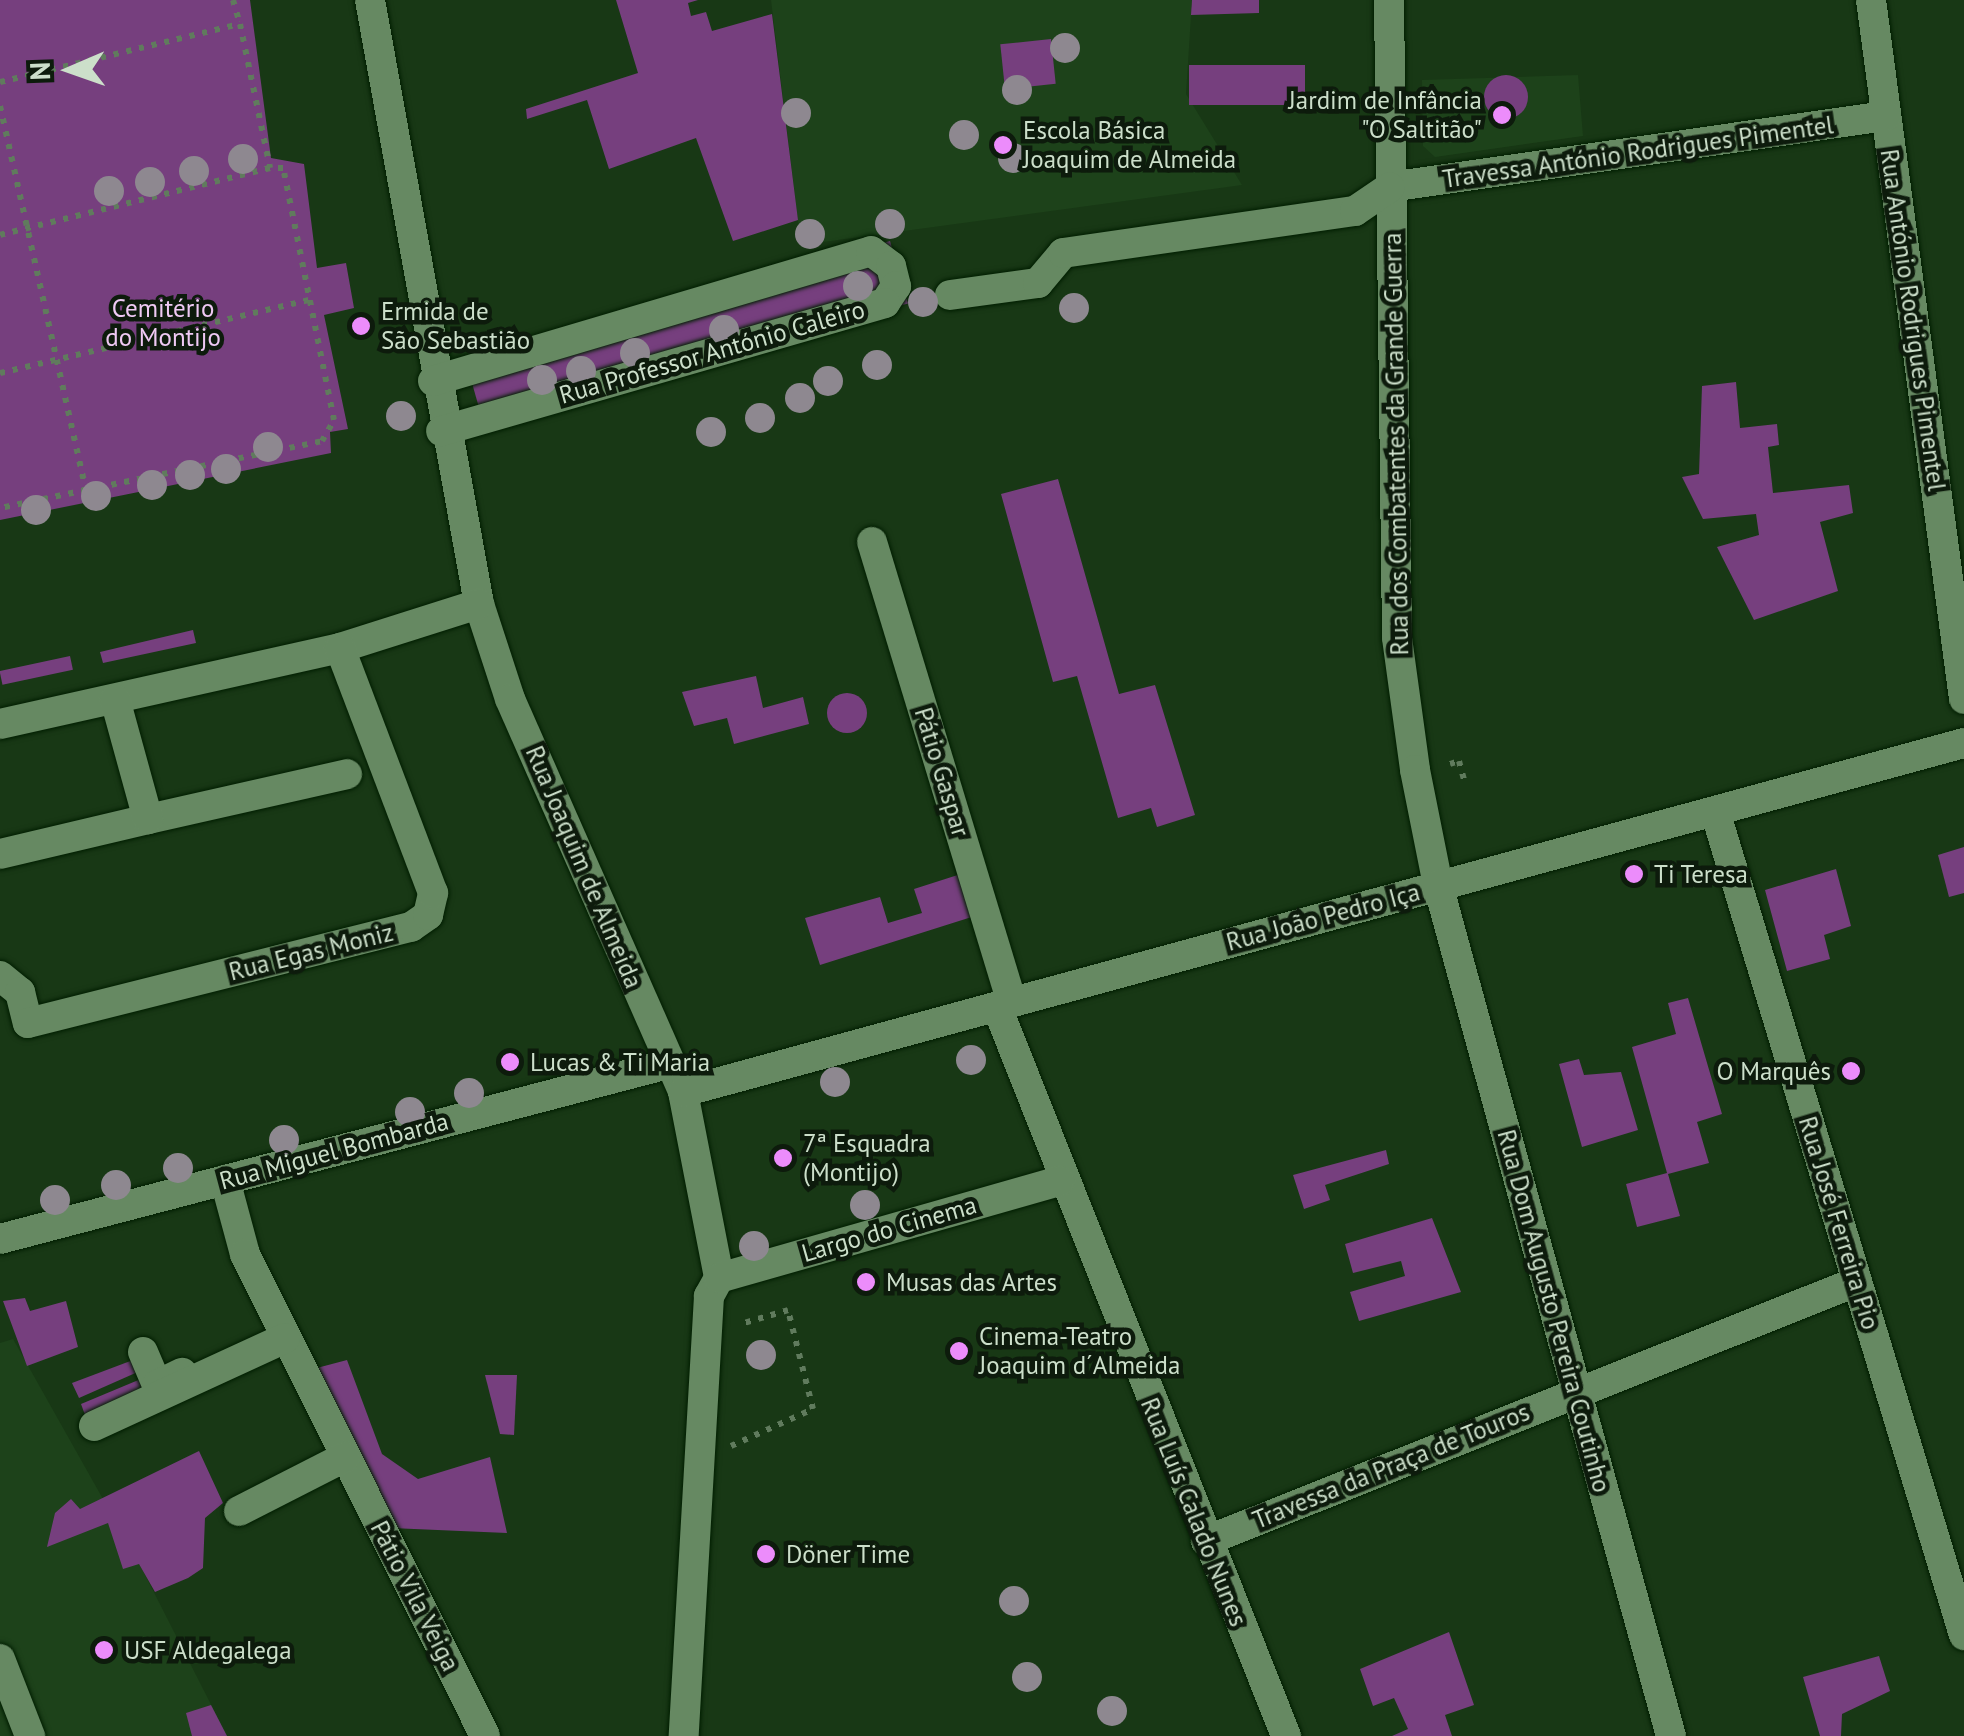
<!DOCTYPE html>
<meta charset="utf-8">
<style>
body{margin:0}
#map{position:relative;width:1964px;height:1736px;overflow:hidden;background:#183815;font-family:"PT Sans",sans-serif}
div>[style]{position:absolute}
.built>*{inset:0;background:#1d421a}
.green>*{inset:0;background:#763f7e;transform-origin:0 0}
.round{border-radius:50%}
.path>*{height:6px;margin-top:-3px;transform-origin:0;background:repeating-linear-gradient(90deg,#607b5d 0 5px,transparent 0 13px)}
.roads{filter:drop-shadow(0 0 2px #001e00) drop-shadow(0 0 2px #001e00)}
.minor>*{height:30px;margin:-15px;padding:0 15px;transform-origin:15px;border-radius:15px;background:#668962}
.trees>*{width:30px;height:30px;margin:-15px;border-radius:50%;background:#8e8890}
.dots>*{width:28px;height:28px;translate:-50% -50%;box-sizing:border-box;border:5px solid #0d1b0c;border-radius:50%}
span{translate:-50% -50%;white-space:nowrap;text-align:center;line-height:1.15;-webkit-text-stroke:9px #0d1b0c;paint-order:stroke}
.poi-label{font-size:25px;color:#ccdfca}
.right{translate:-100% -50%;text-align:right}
.left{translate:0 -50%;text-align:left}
.street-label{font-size:25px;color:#ccdfca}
.park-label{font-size:25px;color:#efc9f4}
.north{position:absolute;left:20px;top:20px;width:100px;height:100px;-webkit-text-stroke:8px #0d1b0c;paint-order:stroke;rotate:268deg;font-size:28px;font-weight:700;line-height:40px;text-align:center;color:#ccdfca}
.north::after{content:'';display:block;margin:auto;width:35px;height:45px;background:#ccdfca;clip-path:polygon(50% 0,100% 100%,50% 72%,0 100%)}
</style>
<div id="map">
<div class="built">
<i style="clip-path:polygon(771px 0,1192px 0,1186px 94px,1242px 185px,801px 245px)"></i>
<i style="clip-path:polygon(1578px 75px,1583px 136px,1435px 157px,1423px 146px,1422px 80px)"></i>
<i style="clip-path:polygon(13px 1339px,139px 1563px,227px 1736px,0 1736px,0 1343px)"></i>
</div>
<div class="green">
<i style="clip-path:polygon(0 0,250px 0,271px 158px,304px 164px,317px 268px,346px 263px,354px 308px,324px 315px,348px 429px,330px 432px,331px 453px,0 520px)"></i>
<i style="clip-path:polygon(616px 0,698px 0,688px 3px,691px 16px,706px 12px,712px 31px,772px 14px,798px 220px,733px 241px,696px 138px,609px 169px,587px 100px,527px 119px,526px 109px,638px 73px)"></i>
<i style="clip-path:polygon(1192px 0,1259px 0,1259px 13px,1191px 15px)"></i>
<i style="left:1051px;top:39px;width:45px;height:51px;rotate:84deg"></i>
<i style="left:1189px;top:65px;width:116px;height:40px"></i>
<i class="round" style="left:1484px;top:75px;width:44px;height:44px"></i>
<i style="left:890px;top:241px;width:65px;height:441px;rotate:74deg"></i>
<i style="clip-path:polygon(1736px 382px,1740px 428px,1777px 424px,1779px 445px,1768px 447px,1773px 493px,1849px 485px,1853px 513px,1820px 522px,1838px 591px,1754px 620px,1717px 547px,1759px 535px,1756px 514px,1703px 519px,1682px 477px,1699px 474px,1702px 386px)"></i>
<i style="clip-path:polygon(1058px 479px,1119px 694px,1155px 685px,1195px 815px,1157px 827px,1151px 808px,1118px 818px,1077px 676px,1053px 682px,1001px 494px)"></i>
<i style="clip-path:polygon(193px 630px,196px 643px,103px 663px,100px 652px)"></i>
<i style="left:70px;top:656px;width:14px;height:72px;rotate:78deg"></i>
<i style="clip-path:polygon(756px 676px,763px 708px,803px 697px,809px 724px,734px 744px,727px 718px,694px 726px,682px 692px)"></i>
<i class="round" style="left:827px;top:693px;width:40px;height:40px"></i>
<i style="clip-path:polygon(1964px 847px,1964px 893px,1949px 897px,1938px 855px)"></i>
<i style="clip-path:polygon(1836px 869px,1851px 926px,1824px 935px,1830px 959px,1787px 971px,1765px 890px)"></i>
<i style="clip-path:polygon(964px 873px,978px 915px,820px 965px,805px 918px,880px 897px,888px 923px,922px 913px,914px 889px)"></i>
<i style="clip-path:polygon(1688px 998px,1722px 1114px,1697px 1122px,1709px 1163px,1668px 1174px,1680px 1216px,1637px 1227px,1626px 1184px,1667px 1173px,1632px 1047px,1676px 1034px,1668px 1003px)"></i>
<i style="clip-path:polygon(1579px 1059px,1584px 1075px,1621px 1072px,1638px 1130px,1582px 1147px,1559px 1064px)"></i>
<i style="clip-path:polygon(1386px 1150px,1389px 1164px,1325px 1185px,1330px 1200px,1304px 1209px,1293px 1175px)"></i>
<i style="clip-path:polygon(1432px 1218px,1461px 1292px,1359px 1321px,1350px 1292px,1405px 1276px,1401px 1261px,1353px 1273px,1345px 1244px)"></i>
<i style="clip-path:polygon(25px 1298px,30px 1311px,66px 1301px,78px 1347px,27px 1366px,3px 1301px)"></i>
<i style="clip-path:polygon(141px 1357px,140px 1371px,79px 1398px,72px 1383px)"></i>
<i style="clip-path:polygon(347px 1360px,382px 1454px,418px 1479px,490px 1457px,507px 1533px,391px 1528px,313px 1369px)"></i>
<i style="clip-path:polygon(485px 1375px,517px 1375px,514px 1435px,500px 1434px)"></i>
<i style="clip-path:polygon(148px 1376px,154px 1392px,88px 1423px,81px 1404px)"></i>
<i style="clip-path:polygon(199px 1451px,223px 1503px,205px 1518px,203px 1568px,188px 1578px,155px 1592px,139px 1564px,123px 1569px,108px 1523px,47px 1547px,55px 1513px,71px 1499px,80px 1509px)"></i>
<i style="clip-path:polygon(1449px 1632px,1474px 1705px,1445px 1715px,1452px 1736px,1392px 1736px,1408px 1729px,1394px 1698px,1373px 1706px,1360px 1669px)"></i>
<i style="clip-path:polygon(1879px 1656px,1890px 1691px,1842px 1714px,1841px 1736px,1820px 1736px,1803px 1677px)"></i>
<i style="clip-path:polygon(211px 1705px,227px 1736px,192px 1736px,186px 1713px)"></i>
</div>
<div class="path">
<i style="left:233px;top:0;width:25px;rotate:74deg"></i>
<i style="left:0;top:82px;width:247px;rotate:-13.6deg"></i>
<i style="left:240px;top:24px;width:147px;rotate:78.2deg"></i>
<i style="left:270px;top:168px;width:278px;rotate:166.1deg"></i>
<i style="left:0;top:106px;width:394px;rotate:77.4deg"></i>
<i style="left:86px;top:490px;width:88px;rotate:168.2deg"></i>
<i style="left:0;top:373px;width:318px;rotate:-13.3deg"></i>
<i style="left:86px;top:490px;width:241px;rotate:-11.7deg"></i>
<i style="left:322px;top:441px;width:24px;rotate:-60deg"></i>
<i style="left:334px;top:420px;width:257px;rotate:-101.4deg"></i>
<i style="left:283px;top:168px;width:13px;rotate:180deg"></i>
<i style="left:1450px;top:764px;width:9px;rotate:-18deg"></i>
<i style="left:1459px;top:761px;width:23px;rotate:75deg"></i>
<i style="left:731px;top:1446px;width:90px;rotate:-24.3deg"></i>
<i style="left:813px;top:1409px;width:102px;rotate:-104.2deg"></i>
<i style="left:788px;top:1310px;width:49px;rotate:163.4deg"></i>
</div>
<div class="roads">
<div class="minor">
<i style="left:370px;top:0;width:614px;rotate:79.77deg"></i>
<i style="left:479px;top:604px;width:100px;rotate:71.9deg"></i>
<i style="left:510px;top:699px;width:429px;rotate:66.2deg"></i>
<i style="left:683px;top:1092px;width:189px;rotate:79deg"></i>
<i style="left:719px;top:1278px;width:21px;rotate:119deg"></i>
<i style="left:709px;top:1296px;width:441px;rotate:93.3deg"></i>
<i style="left:1389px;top:0;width:638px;rotate:89.28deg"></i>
<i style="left:1397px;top:638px;width:133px;rotate:82.2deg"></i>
<i style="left:1415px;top:770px;width:117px;rotate:78.7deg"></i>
<i style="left:1438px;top:885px;width:882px;rotate:74.69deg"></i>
<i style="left:1871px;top:0;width:705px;rotate:82.42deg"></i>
<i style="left:1390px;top:187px;width:501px;rotate:-8.15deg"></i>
<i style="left:950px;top:295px;width:89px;rotate:-7.8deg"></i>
<i style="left:1038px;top:283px;width:39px;rotate:-50deg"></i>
<i style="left:1063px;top:253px;width:295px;rotate:-8.2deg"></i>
<i style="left:1355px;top:211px;width:42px;rotate:-34.4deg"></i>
<i style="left:433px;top:381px;width:457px;rotate:-16.5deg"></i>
<i style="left:871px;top:251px;width:25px;rotate:37deg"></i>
<i style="left:891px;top:266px;width:21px;rotate:76deg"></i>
<i style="left:896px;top:286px;width:20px;rotate:123deg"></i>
<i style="left:885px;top:303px;width:462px;rotate:163.9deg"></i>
<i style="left:872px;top:542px;width:481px;rotate:73.1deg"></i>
<i style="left:0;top:724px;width:348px;rotate:-12.6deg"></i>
<i style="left:340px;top:648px;width:146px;rotate:-17.6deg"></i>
<i style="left:1715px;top:811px;width:861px;rotate:73.19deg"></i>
<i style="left:148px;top:819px;width:204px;rotate:-12.7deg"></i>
<i style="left:0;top:854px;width:152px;rotate:-13.3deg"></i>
<i style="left:148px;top:819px;width:124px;rotate:-105.4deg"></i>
<i style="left:0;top:976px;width:26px;rotate:39deg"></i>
<i style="left:20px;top:992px;width:32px;rotate:76deg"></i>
<i style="left:28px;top:1023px;width:395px;rotate:-14.1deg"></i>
<i style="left:411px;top:927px;width:21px;rotate:-35deg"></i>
<i style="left:428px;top:915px;width:23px;rotate:-77deg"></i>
<i style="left:433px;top:893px;width:262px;rotate:-110.8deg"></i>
<i style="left:997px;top:1007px;width:784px;rotate:68.37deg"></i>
<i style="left:683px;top:1092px;width:1328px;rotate:-15.24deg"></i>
<i style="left:225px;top:1180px;width:77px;rotate:74.9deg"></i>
<i style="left:245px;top:1254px;width:538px;rotate:63.53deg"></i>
<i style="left:0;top:1239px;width:691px;rotate:-14.68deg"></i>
<i style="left:719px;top:1278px;width:354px;rotate:-15.9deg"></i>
<i style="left:143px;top:1352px;width:36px;rotate:67deg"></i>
<i style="left:157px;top:1385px;width:28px;rotate:-26deg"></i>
<i style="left:94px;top:1426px;width:210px;rotate:-24.7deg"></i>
<i style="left:239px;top:1511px;width:119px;rotate:-27deg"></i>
<i style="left:1206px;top:1541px;width:700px;rotate:-21.73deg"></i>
<i style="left:0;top:1659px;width:83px;rotate:68.7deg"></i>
</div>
</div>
<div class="trees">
<i style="left:1065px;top:48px"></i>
<i style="left:1017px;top:90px"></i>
<i style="left:796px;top:113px"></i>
<i style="left:964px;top:135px"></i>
<i style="left:1013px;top:158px"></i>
<i style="left:243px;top:159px"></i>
<i style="left:194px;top:171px"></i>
<i style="left:150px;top:182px"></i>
<i style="left:109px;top:191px"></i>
<i style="left:890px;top:224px"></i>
<i style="left:810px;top:234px"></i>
<i style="left:858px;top:286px"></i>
<i style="left:923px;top:302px"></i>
<i style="left:1074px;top:308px"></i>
<i style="left:724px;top:330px"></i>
<i style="left:635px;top:353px"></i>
<i style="left:877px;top:365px"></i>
<i style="left:581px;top:371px"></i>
<i style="left:542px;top:380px"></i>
<i style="left:828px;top:381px"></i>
<i style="left:800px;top:398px"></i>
<i style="left:401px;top:416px"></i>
<i style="left:760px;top:418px"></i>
<i style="left:711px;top:432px"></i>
<i style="left:268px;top:447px"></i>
<i style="left:226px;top:469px"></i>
<i style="left:190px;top:475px"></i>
<i style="left:152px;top:485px"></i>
<i style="left:96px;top:496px"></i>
<i style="left:36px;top:510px"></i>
<i style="left:971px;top:1060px"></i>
<i style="left:835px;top:1082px"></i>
<i style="left:469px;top:1093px"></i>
<i style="left:410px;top:1112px"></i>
<i style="left:284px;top:1140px"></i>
<i style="left:178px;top:1168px"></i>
<i style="left:116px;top:1185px"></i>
<i style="left:55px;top:1200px"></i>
<i style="left:865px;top:1205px"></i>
<i style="left:754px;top:1246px"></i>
<i style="left:761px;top:1355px"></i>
<i style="left:1014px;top:1601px"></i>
<i style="left:1027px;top:1677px"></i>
<i style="left:1112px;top:1711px"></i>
</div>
<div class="dots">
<i style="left:1502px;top:115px;background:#ec8cfb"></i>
<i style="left:1003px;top:145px;background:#ec8cfb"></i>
<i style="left:361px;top:326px;background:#ec8cfb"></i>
<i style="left:1634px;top:874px;background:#ec8cfb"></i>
<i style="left:510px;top:1062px;background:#ec8cfb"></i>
<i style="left:1851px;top:1071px;background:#ec8cfb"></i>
<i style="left:783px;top:1158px;background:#ec8cfb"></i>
<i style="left:866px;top:1282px;background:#ec8cfb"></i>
<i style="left:959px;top:1351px;background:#ec8cfb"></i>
<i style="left:766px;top:1554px;background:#ec8cfb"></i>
<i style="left:104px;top:1650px;background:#ec8cfb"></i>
</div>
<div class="poi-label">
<span class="right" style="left:1482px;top:115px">Jardim de Infância<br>"O Saltitão"</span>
<span class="left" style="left:1023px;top:145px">Escola Básica<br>Joaquim de Almeida</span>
<span class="left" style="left:381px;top:326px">Ermida de<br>São Sebastião</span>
<span class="left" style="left:1654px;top:874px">Ti Teresa</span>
<span class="left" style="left:530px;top:1062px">Lucas &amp; Ti Maria</span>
<span class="right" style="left:1831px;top:1071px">O Marquês</span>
<span class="left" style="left:803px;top:1158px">7ª Esquadra<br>(Montijo)</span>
<span class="left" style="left:886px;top:1282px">Musas das Artes</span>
<span class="left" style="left:979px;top:1351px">Cinema-Teatro<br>Joaquim d´Almeida</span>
<span class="left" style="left:786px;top:1554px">Döner Time</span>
<span class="left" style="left:124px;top:1650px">USF Aldegalega</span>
</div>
<div class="street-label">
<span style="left:1638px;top:152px;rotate:-8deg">Travessa António Rodrigues Pimentel</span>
<span style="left:1913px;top:320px;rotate:82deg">Rua António Rodrigues Pimentel</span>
<span style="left:712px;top:352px;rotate:-16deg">Rua Professor António Caleiro</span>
<span style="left:1396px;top:444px;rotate:-91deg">Rua dos Combatentes da Grande Guerra</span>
<span style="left:942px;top:772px;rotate:73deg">Pátio Gaspar</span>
<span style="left:584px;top:867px;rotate:67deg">Rua Joaquim de Almeida</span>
<span style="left:1323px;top:917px;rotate:-15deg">Rua João Pedro Iça</span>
<span style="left:311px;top:952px;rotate:-14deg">Rua Egas Moniz</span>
<span style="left:334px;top:1151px;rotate:-15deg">Rua Miguel Bombarda</span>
<span style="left:1839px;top:1223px;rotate:73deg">Rua José Ferreira Pio</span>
<span style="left:889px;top:1229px;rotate:-16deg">Largo do Cinema</span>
<span style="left:1554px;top:1311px;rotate:75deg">Rua Dom Augusto Pereira Coutinho</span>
<span style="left:1391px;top:1466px;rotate:-22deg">Travessa da Praça de Touros</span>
<span style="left:1194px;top:1512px;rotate:68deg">Rua Luís Calado Nunes</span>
<span style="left:415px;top:1596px;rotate:63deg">Pátio Vila Veiga</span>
</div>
<div class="park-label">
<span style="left:163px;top:323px">Cemitério<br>do Montijo</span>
</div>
<div class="north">N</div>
</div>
